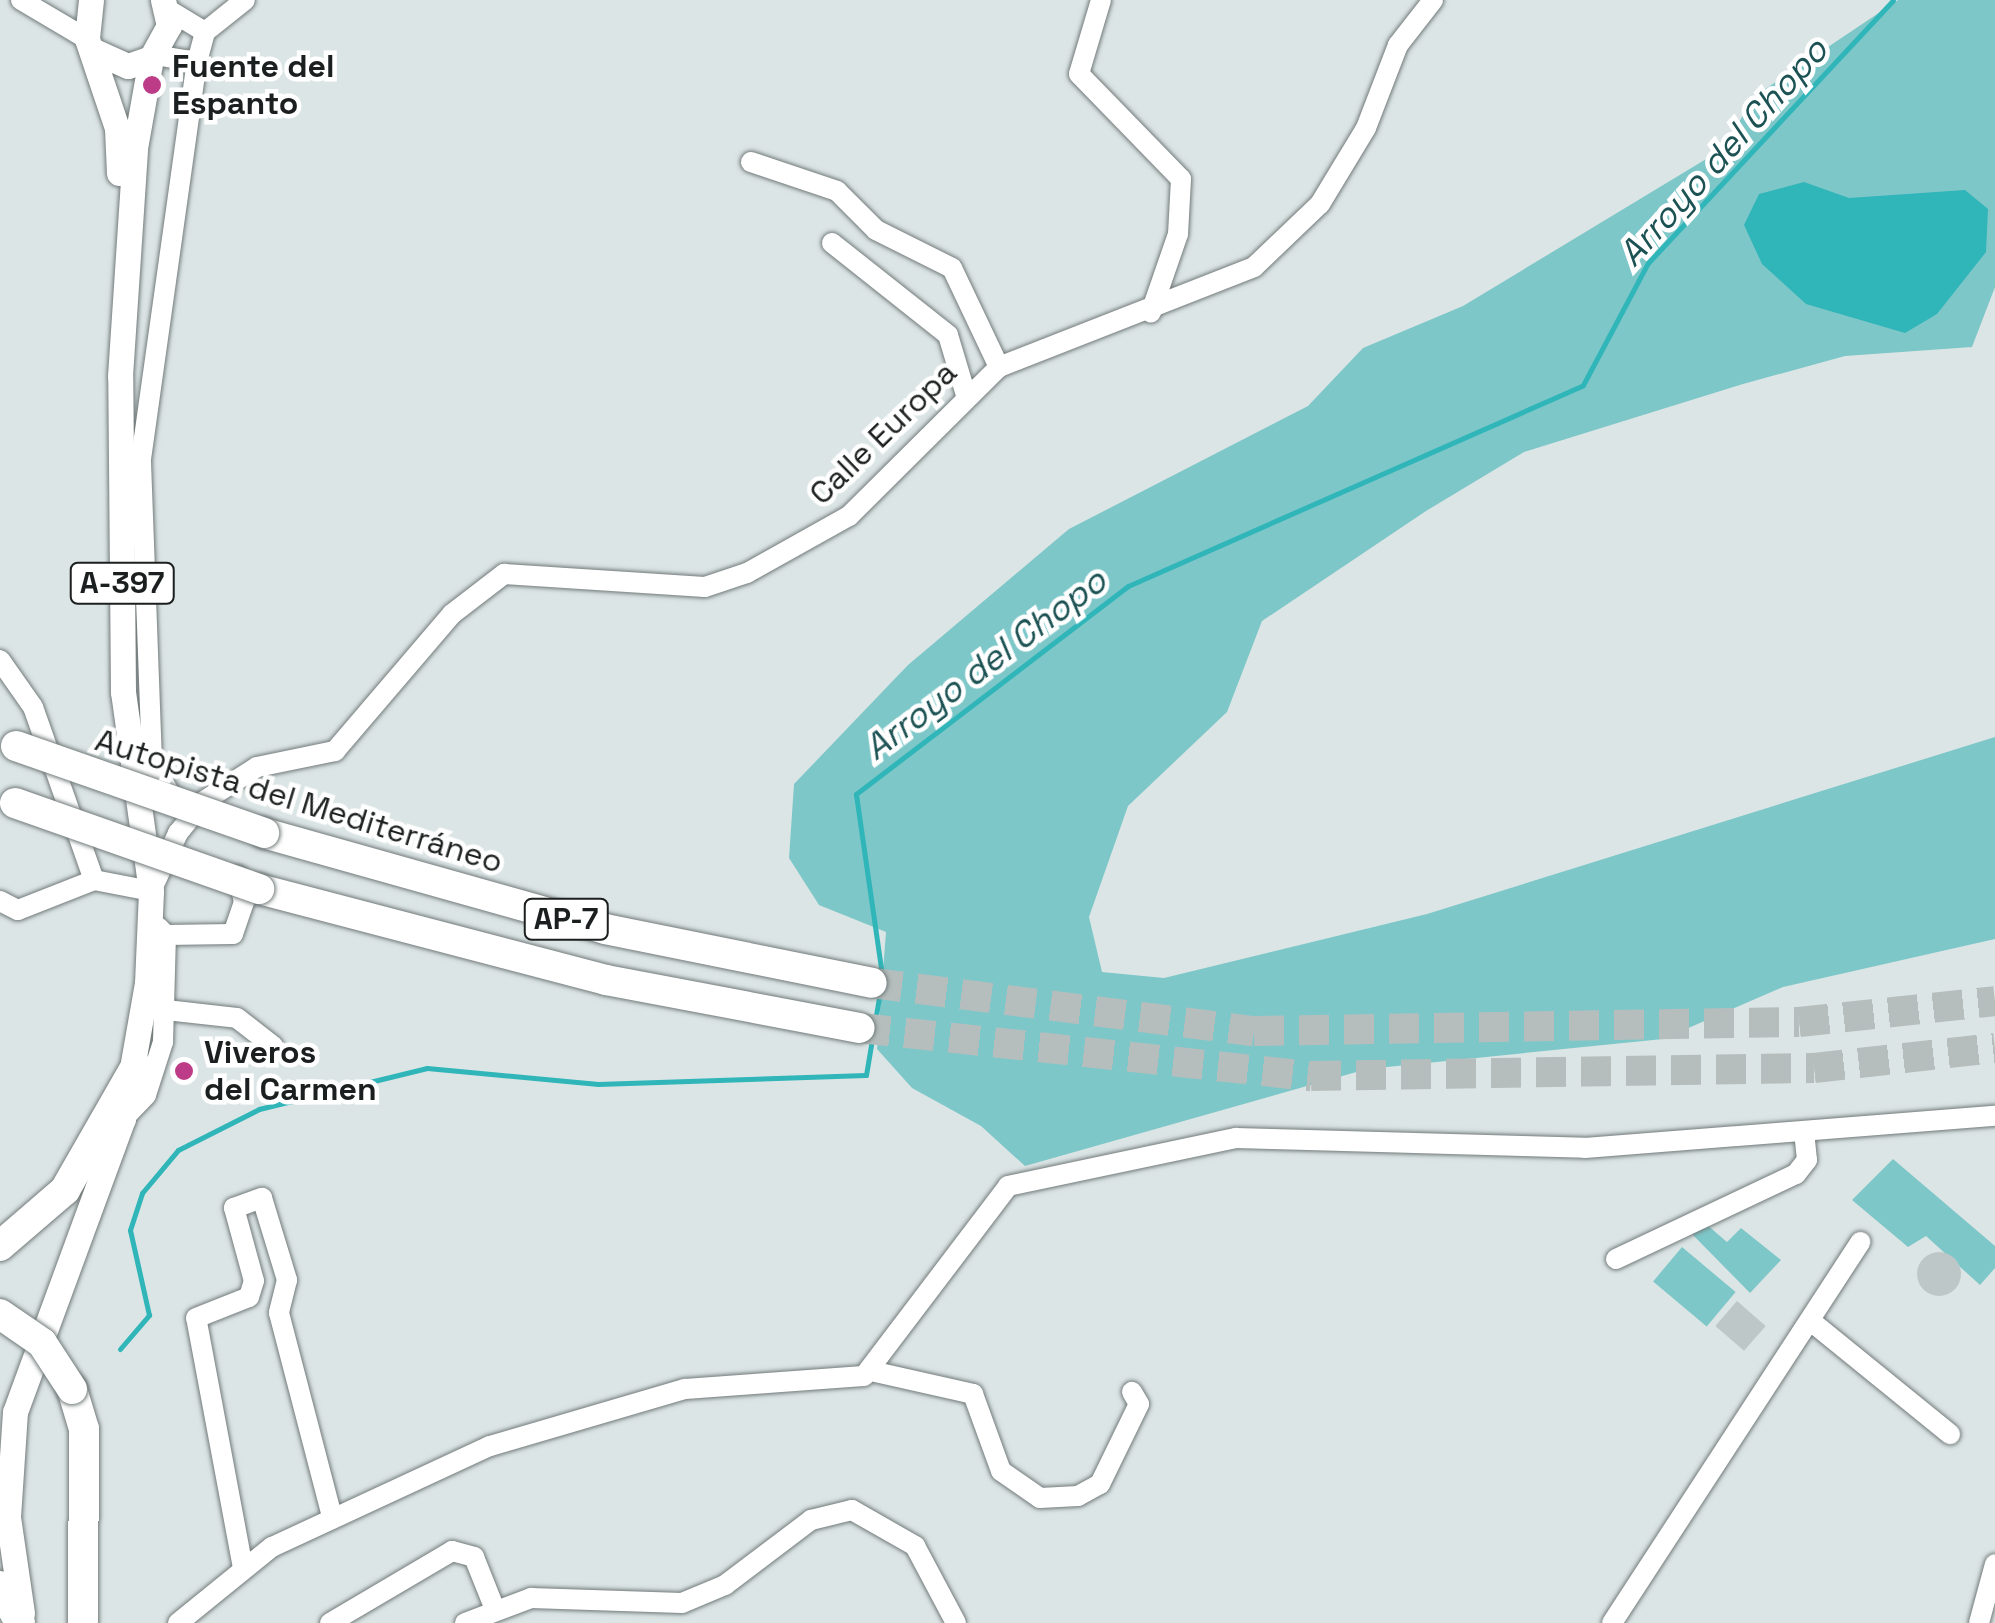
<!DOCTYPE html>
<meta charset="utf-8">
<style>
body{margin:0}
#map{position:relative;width:1995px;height:1623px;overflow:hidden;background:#dce5e5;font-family:"Space Grotesk",sans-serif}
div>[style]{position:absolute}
.green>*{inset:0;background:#7ec7c9;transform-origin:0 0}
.water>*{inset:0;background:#30b5b9}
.stream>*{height:5px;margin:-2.5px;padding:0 2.5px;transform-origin:2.5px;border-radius:2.5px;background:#30b5b9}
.building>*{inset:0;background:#bec7c7;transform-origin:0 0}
.round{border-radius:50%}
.highway-tunnel>*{height:30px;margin-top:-15px;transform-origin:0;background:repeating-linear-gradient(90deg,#b6bdbd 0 30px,transparent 0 45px)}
.roads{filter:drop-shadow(0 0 2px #727a7a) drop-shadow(0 0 2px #727a7a)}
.minor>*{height:20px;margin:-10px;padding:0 10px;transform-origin:10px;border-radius:10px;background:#fff}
.major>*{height:25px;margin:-12.5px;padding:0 12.5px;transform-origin:12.5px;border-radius:12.5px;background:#fff}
.highway>*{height:30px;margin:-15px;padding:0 15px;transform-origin:15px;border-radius:15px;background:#fff}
.bridges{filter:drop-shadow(0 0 2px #727a7a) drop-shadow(0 0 2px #727a7a)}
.highway-bridge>*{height:30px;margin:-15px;padding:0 15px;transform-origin:15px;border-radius:15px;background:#fff}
.dots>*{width:28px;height:28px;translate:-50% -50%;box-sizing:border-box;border:5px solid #fff;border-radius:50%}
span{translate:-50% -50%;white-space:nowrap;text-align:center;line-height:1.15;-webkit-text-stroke:9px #fff;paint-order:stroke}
.shield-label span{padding:2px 8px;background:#fff;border:2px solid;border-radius:8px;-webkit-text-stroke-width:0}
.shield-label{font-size:30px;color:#1c1f1f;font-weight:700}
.poi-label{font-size:32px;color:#1c1f1f;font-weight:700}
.left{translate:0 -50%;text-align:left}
.street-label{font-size:32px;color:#1c1f1f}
.water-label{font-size:35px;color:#1c5253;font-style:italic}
</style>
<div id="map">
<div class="green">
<i style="clip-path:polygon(1898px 0,1995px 0,1995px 287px,1972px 347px,1845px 356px,1743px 384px,1524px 452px,1426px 511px,1262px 621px,1227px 712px,1128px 806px,1089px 917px,1102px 972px,1164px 978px,1427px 914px,1995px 737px,1995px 939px,1783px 987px,1663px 1039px,1367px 1069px,1025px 1166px,981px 1126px,912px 1088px,877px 1049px,886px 932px,819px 905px,789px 858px,794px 784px,908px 665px,1069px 529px,1308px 406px,1363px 348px,1463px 306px,1726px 147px,1752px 98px)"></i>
<i style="clip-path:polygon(1893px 1159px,1995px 1246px,1995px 1268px,1980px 1285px,1926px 1236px,1908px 1247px,1852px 1200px)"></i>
<i style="clip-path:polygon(1706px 1224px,1727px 1242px,1741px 1228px,1781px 1260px,1750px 1293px,1690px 1232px)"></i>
<i style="left:1682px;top:1247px;width:70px;height:45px;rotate:40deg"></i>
</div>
<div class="water">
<i style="clip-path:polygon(1804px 182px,1849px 198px,1965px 190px,1988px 209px,1986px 252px,1937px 314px,1905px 333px,1806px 304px,1762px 264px,1744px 225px,1759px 194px)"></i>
</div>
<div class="stream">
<i style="left:882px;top:975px;width:183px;rotate:-98.2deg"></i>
<i style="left:856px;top:794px;width:342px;rotate:-37.4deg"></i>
<i style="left:1128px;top:586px;width:497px;rotate:-23.8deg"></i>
<i style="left:1583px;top:385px;width:138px;rotate:-62deg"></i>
<i style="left:1648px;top:263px;width:359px;rotate:-47deg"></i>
<i style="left:120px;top:1349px;width:45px;rotate:-49.5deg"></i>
<i style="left:149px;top:1315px;width:87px;rotate:-102.6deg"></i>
<i style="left:130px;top:1230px;width:39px;rotate:-72deg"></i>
<i style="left:142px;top:1193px;width:56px;rotate:-50.1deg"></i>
<i style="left:178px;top:1150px;width:91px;rotate:-26.8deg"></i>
<i style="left:259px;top:1109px;width:173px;rotate:-13.7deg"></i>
<i style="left:427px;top:1068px;width:172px;rotate:5.3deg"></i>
<i style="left:598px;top:1084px;width:268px;rotate:-1.9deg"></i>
<i style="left:866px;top:1075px;width:85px;rotate:-80.5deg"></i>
</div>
<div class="building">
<i class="round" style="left:1917px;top:1252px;width:44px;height:44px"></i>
<i style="left:1737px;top:1301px;width:38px;height:33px;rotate:41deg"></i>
</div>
<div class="highway-tunnel">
<i style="left:872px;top:983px;width:385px;rotate:7.2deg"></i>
<i style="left:1254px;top:1031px;width:545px;rotate:-0.95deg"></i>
<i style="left:1799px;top:1022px;width:197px;rotate:-6.1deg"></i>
<i style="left:860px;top:1028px;width:454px;rotate:6.1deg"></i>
<i style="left:1311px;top:1076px;width:503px;rotate:-0.91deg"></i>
<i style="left:1814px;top:1068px;width:182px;rotate:-6.3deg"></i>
</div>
<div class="roads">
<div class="minor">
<i style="left:21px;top:0;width:77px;rotate:30.6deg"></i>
<i style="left:1101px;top:0;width:77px;rotate:106.6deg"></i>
<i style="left:1079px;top:74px;width:146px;rotate:45.8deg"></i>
<i style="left:1181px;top:179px;width:55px;rotate:93.1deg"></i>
<i style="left:1178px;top:234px;width:83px;rotate:109.1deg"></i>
<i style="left:167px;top:9px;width:44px;rotate:31.2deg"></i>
<i style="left:155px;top:55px;width:43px;rotate:9.5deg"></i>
<i style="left:751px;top:162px;width:91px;rotate:18.6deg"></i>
<i style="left:837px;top:191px;width:55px;rotate:45deg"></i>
<i style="left:876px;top:230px;width:85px;rotate:26.6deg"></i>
<i style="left:952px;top:268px;width:110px;rotate:64.6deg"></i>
<i style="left:832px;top:243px;width:148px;rotate:38.4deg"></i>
<i style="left:948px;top:335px;width:63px;rotate:73.3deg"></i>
<i style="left:0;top:660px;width:57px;rotate:54.9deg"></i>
<i style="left:33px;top:707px;width:183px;rotate:70.6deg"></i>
<i style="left:175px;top:803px;width:47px;rotate:-119.3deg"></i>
<i style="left:152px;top:762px;width:303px;rotate:-92.1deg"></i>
<i style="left:141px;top:459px;width:401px;rotate:-82deg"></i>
<i style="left:197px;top:62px;width:31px;rotate:-75deg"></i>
<i style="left:205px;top:32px;width:51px;rotate:-38.7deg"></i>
<i style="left:0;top:901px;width:20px;rotate:27deg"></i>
<i style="left:18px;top:910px;width:82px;rotate:-21.5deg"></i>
<i style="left:94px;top:880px;width:58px;rotate:10.9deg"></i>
<i style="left:151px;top:891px;width:64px;rotate:-65deg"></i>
<i style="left:178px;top:833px;width:41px;rotate:-50.9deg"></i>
<i style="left:204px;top:801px;width:63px;rotate:-32.7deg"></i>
<i style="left:257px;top:767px;width:80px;rotate:-11.6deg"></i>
<i style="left:335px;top:751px;width:180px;rotate:-49.5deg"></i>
<i style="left:452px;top:614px;width:66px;rotate:-37.6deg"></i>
<i style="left:504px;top:574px;width:201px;rotate:3.7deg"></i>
<i style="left:705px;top:587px;width:44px;rotate:-18.4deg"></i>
<i style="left:747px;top:573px;width:117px;rotate:-29.2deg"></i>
<i style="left:849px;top:516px;width:211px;rotate:-44.8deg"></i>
<i style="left:999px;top:367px;width:274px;rotate:-21.4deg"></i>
<i style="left:1254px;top:267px;width:91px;rotate:-43.7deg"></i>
<i style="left:1320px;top:204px;width:89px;rotate:-58.8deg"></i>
<i style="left:1366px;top:128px;width:89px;rotate:-68.9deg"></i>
<i style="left:1398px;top:45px;width:57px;rotate:-52.1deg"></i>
<i style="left:158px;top:927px;width:11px;rotate:45deg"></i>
<i style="left:166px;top:935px;width:67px;rotate:-0.9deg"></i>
<i style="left:233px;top:934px;width:34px;rotate:-71deg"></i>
<i style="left:244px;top:902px;width:27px;rotate:-103deg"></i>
<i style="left:166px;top:1010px;width:71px;rotate:6.4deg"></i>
<i style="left:237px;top:1018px;width:46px;rotate:37.9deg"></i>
<i style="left:123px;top:1119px;width:33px;rotate:-46deg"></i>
<i style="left:146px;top:1095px;width:56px;rotate:-72.2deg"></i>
<i style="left:163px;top:1042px;width:107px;rotate:-88.4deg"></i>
<i style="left:1616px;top:1259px;width:199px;rotate:-25.3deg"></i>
<i style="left:1796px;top:1174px;width:18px;rotate:-52deg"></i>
<i style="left:1807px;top:1160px;width:28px;rotate:-96deg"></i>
<i style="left:1812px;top:1322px;width:178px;rotate:39.1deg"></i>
<i style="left:871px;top:1371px;width:105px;rotate:12.7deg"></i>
<i style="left:973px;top:1394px;width:82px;rotate:70deg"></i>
<i style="left:1001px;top:1471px;width:47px;rotate:34.7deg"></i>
<i style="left:1040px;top:1498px;width:38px;rotate:-3deg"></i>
<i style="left:1078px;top:1496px;width:25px;rotate:-29deg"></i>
<i style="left:1100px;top:1484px;width:89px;rotate:-64deg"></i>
<i style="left:1139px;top:1404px;width:14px;rotate:-120deg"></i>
<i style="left:243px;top:1568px;width:254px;rotate:-100.6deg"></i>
<i style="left:196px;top:1318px;width:57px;rotate:-21.6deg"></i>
<i style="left:249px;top:1297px;width:17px;rotate:-73deg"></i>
<i style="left:254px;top:1281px;width:76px;rotate:-105.3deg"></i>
<i style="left:234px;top:1208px;width:30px;rotate:-20deg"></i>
<i style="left:262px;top:1198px;width:86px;rotate:73deg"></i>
<i style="left:287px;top:1280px;width:34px;rotate:104deg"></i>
<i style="left:279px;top:1313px;width:210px;rotate:75.4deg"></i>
<i style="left:178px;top:1623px;width:121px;rotate:-39deg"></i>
<i style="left:272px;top:1547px;width:240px;rotate:-24.9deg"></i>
<i style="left:490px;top:1446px;width:203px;rotate:-16.3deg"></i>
<i style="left:685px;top:1389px;width:179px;rotate:-4.2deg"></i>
<i style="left:864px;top:1376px;width:238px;rotate:-52.8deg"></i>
<i style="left:1008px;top:1186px;width:233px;rotate:-11.9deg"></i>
<i style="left:1236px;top:1138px;width:349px;rotate:1.6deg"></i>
<i style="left:1585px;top:1148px;width:411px;rotate:-4.5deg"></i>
<i style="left:330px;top:1623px;width:142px;rotate:-30.5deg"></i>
<i style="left:452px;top:1551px;width:23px;rotate:15deg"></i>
<i style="left:474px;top:1557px;width:54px;rotate:68.2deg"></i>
<i style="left:465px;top:1623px;width:71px;rotate:-20.7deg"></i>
<i style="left:531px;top:1598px;width:151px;rotate:1.9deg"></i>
<i style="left:682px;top:1603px;width:47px;rotate:-22.7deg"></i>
<i style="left:725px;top:1585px;width:108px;rotate:-37.1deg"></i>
<i style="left:811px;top:1520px;width:42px;rotate:-13.7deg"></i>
<i style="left:852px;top:1510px;width:73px;rotate:29.7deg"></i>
<i style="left:915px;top:1546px;width:87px;rotate:62deg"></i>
<i style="left:1612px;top:1623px;width:455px;rotate:-56.9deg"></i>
<i style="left:1979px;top:1623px;width:61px;rotate:-74.8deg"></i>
</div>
<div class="major">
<i style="left:91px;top:0;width:39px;rotate:96deg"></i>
<i style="left:87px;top:39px;width:94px;rotate:71.4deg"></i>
<i style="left:117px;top:128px;width:45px;rotate:87.5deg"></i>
<i style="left:94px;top:51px;width:37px;rotate:24deg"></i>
<i style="left:128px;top:66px;width:24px;rotate:-19deg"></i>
<i style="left:151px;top:58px;width:37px;rotate:-61deg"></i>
<i style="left:169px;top:26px;width:27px;rotate:-103deg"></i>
<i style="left:22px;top:1613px;width:97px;rotate:-98.3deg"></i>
<i style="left:8px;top:1517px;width:105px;rotate:-86.2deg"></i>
<i style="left:15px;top:1412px;width:312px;rotate:-69.8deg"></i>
<i style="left:123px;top:1119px;width:138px;rotate:-80deg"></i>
<i style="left:147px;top:983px;width:92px;rotate:-87.5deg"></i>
<i style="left:151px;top:891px;width:201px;rotate:-98deg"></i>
<i style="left:123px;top:692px;width:316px;rotate:-90.5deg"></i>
<i style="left:120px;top:376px;width:228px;rotate:-86.2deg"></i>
<i style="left:135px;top:148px;width:91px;rotate:-79.9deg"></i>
</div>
<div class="highway">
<i style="left:264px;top:833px;width:354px;rotate:15.7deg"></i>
<i style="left:605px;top:929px;width:272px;rotate:11.4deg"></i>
<i style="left:259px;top:889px;width:359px;rotate:14.7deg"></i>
<i style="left:606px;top:980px;width:258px;rotate:10.7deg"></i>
<i style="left:0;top:1246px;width:86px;rotate:-40.7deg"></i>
<i style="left:65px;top:1190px;width:143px;rotate:-60.2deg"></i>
<i style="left:72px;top:1389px;width:42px;rotate:73.3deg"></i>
<i style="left:84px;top:1429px;width:194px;rotate:90.3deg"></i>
<i style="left:0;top:1586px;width:42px;rotate:61.6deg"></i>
</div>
</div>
<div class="bridges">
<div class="highway-bridge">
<i style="left:16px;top:746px;width:263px;rotate:19.3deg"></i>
<i style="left:15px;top:803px;width:259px;rotate:19.4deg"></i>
<i style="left:0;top:1314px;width:51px;rotate:34.6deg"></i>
<i style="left:42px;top:1343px;width:55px;rotate:56.9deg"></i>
</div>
</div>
<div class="dots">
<i style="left:152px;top:85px;background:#bd3c87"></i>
<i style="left:184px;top:1071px;background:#bd3c87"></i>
</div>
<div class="shield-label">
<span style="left:122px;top:583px">A-397</span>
<span style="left:566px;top:919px">AP-7</span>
</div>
<div class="poi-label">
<span class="left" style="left:172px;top:85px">Fuente del<br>Espanto</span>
<span class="left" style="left:204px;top:1071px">Viveros<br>del Carmen</span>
</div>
<div class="street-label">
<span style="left:883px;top:433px;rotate:-44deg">Calle Europa</span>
<span style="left:299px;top:801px;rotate:17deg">Autopista del Mediterráneo</span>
</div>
<div class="water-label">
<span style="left:1723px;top:152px;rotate:-48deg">Arroyo del Chopo</span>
<span style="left:985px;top:664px;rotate:-37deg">Arroyo del Chopo</span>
</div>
</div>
